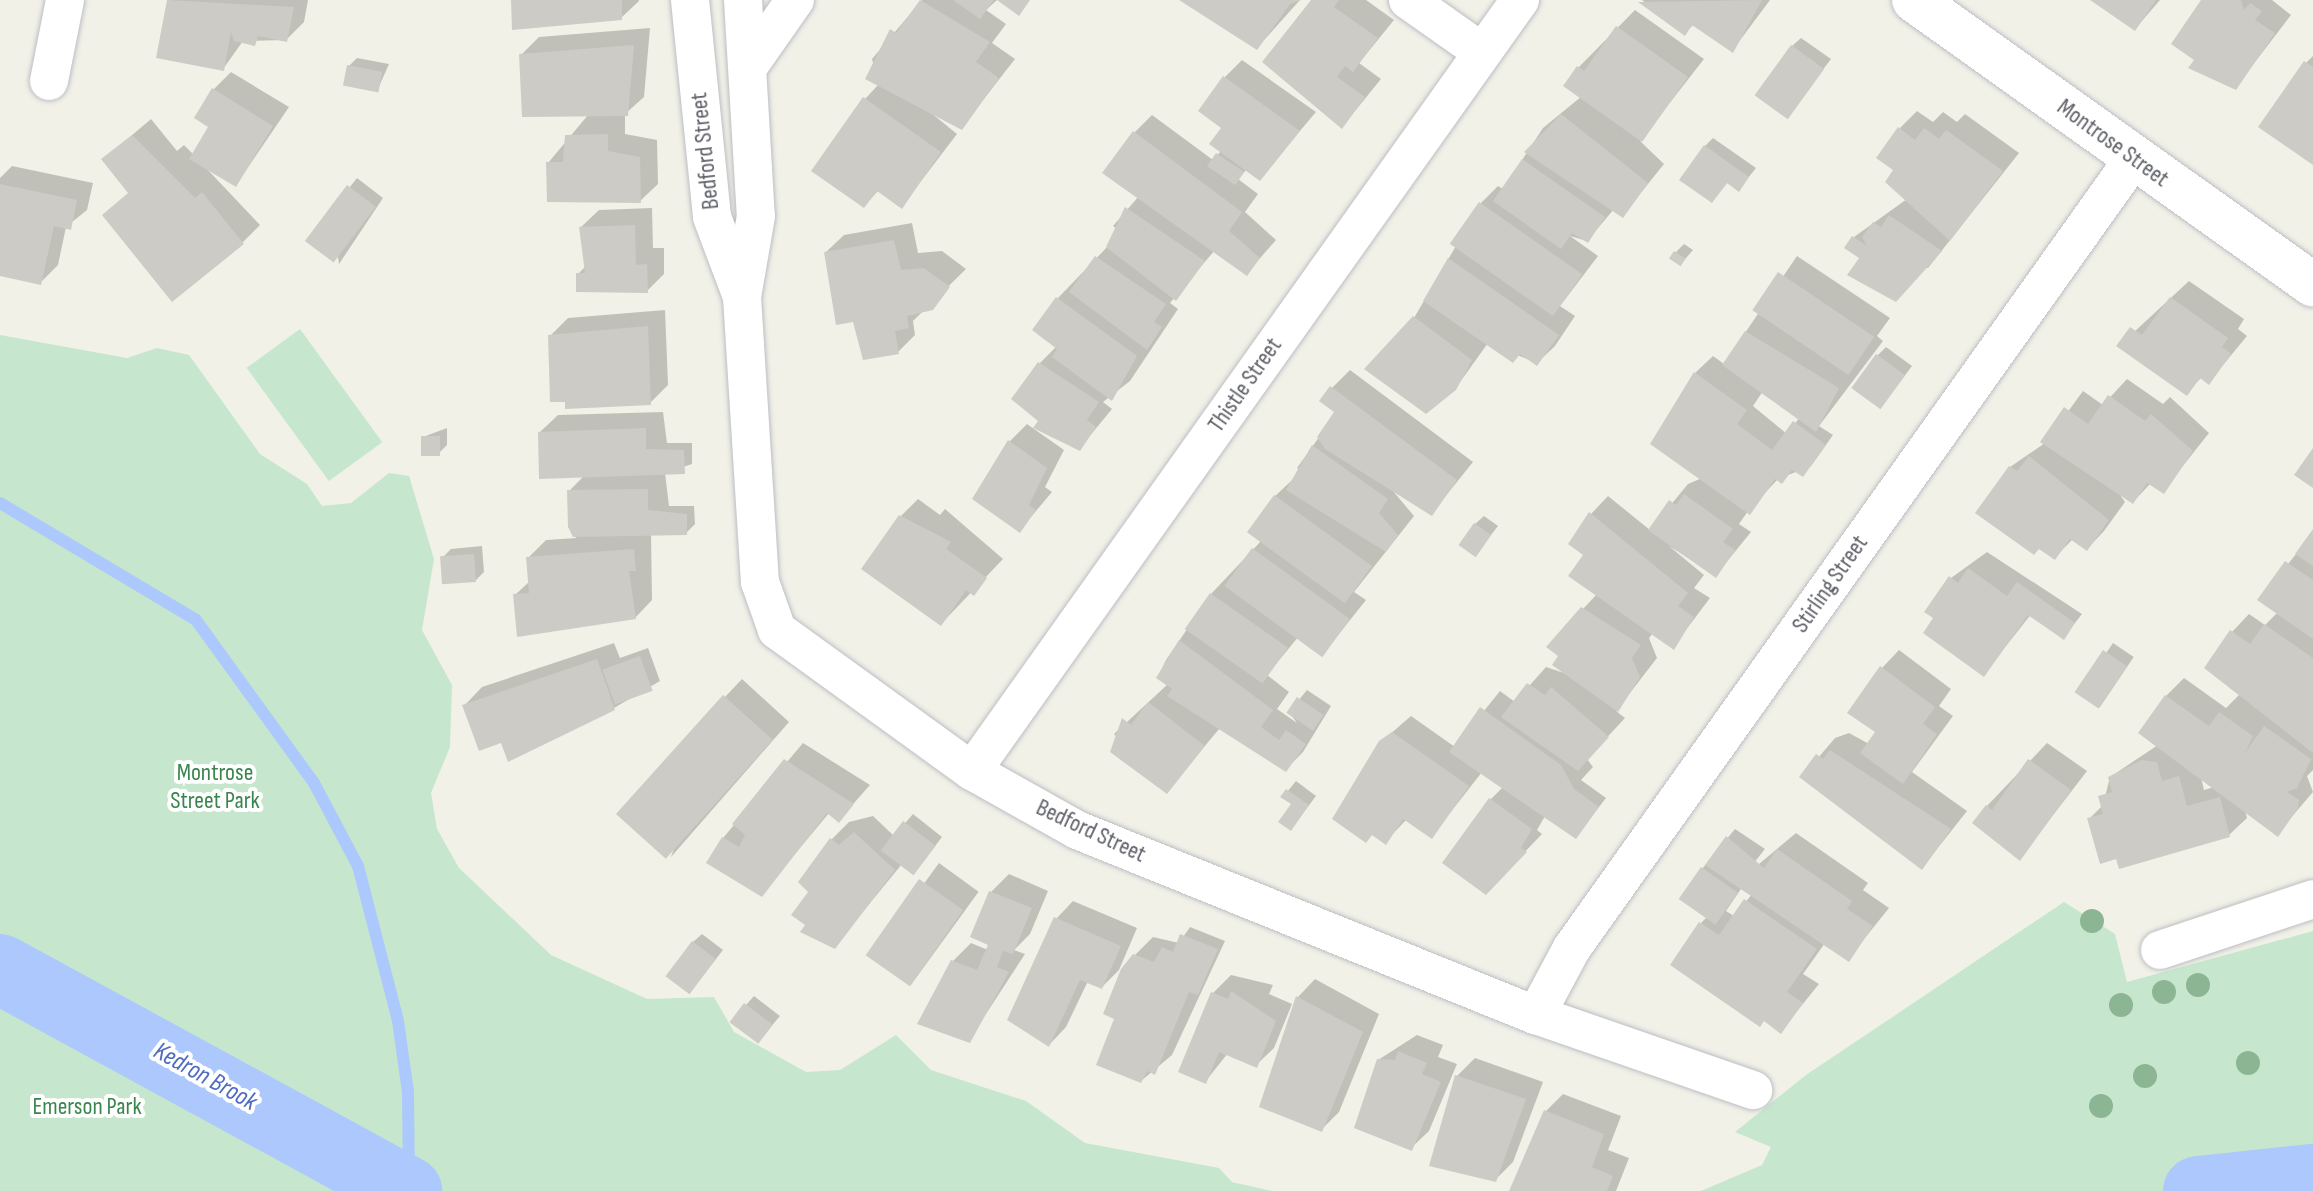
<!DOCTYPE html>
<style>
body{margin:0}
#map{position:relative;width:2313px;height:1191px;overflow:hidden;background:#f1f1e8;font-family:"Sofia Sans Condensed",sans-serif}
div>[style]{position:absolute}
.green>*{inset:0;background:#c6e7cd;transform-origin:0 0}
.shadow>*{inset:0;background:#0003;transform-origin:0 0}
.stream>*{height:12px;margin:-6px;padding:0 6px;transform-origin:6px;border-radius:6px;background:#acc8fc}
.river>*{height:70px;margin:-35px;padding:0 35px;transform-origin:35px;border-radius:35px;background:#acc8fc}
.building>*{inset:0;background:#cccbc5;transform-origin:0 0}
.roads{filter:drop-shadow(0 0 2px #bcbec3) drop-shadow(0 0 2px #bcbec3)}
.street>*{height:38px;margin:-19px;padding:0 19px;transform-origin:19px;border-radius:19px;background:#fff}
.secondary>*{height:44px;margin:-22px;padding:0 22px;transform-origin:22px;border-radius:22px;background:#fff}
.trees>*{width:24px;height:24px;margin:-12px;border-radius:50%;background:#8cb693}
span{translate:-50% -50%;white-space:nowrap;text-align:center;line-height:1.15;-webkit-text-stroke:8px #fff;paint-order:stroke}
.street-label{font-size:24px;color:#5f6168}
.park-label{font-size:24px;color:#39854d}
.water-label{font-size:26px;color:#4e6cc1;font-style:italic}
</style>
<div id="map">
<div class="green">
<i style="left:300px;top:329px;width:140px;height:66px;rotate:54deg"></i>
<i style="clip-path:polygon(0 335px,127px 358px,157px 348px,189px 355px,260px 454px,307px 484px,322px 506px,351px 503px,389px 473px,409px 476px,434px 559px,422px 630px,452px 685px,450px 747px,431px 793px,437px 829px,459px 868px,551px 955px,647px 999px,714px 997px,734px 1032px,806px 1072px,840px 1070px,896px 1035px,931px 1070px,1026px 1101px,1085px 1143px,1219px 1168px,1232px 1182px,1272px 1191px,0 1191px)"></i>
<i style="clip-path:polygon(2064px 902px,2115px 934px,2127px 982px,2313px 931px,2313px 1191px,1701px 1191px,1762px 1165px,1771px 1147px,1735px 1132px,1806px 1075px)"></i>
</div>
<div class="shadow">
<i style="clip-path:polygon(169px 0,308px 0,304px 22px,286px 40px,243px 41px,223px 69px,158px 56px)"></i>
<i style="clip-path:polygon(511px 0,639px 0,639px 1px,621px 18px)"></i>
<i style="clip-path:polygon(922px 0,997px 0,986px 10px,1006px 24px,992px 43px,1015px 59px,962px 127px,925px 108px,957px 134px,902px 206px,879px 190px,864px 206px,865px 99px,879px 84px,872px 59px)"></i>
<i style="clip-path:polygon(1183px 0,1300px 0,1257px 48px)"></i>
<i style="clip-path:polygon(1312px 0,1366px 0,1394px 20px,1359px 63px,1381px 79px,1342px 127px)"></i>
<i style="clip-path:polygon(1642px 0,1770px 0,1732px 51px,1694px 24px,1685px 33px)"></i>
<i style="clip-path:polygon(2094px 0,2160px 0,2135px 29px)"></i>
<i style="clip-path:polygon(2203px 0,2272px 0,2291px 15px,2235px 88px,2196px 59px)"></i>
<i style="clip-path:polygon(1635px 10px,1704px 59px,1640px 141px,1664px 164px,1623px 215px,1614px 209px,1587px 241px,1570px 236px,1598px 256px,1560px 306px,1575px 316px,1555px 346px,1537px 363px,1488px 343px,1455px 389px,1414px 318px,1481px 203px,1498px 186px,1503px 189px,1543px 128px,1582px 96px,1578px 68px)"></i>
<i style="clip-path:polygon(650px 28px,644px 97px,625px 114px,625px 134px,657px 140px,658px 184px,640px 201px,548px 163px,588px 115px,521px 55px,539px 37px)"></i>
<i style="clip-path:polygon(1801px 38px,1831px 59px,1788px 116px,1792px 46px)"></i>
<i style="clip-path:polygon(2313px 56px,2313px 163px,2306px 63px)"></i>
<i style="clip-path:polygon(357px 58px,389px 64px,377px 91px,349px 66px)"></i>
<i style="clip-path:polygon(1242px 60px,1316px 112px,1260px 178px,1247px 169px,1238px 179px,1258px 194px,1245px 212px,1276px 240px,1247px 273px,1215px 250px,1170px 303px,1178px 309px,1130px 381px,1103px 402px,1112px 409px,1079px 449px,1041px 420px,1040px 363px,1057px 346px,1057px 299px,1113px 241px,1120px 231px,1113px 226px,1139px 196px,1135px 132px,1152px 115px,1213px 160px,1221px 151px,1225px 77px)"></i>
<i style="clip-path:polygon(231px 72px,289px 107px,236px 185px,206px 168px,260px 225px,242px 243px,105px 215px,130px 192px,104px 159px,151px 119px,177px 151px,184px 145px,194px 155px,211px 126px,213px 90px)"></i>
<i style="clip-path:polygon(1917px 111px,1933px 122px,1943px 112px,1957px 122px,1965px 114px,2019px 153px,1928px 268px,1862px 258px,1854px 237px,1907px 199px,1896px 169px,1900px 128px)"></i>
<i style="clip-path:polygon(1713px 138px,1756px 168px,1739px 189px,1728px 182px,1712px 201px,1705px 146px)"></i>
<i style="clip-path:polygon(12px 166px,93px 183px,87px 210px,66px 227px,58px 265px,40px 283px,0 274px,0 178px)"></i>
<i style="clip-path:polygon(357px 178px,383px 198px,339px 264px,331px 211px)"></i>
<i style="clip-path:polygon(652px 208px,653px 248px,664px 248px,664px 274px,647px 291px,578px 274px,586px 266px,581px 227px,599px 210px)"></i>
<i style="clip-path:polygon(912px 223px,918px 253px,942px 251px,966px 269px,913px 321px,915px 335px,898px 352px,855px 320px,826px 252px,844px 235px)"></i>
<i style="clip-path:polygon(1684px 244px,1693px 250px,1680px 265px,1676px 252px)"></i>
<i style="clip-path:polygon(evenodd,1797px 256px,1890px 318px,1877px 336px,1883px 341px,1819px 426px,1833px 435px,1811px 466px,1778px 479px,1748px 511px,1739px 524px,1751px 532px,1716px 575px,1669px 546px,1704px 575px,1694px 588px,1710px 598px,1673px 647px,1653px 633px,1649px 638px,1657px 658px,1616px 711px,1625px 718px,1587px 759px,1593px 767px,1581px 780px,1606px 798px,1576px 836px,1545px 816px,1537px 830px,1542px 834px,1486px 892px,1491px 799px,1503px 787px,1482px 772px,1432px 836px,1407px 819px,1385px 842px,1381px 742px,1411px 716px,1455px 747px,1500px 691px,1515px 702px,1546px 667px,1567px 674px,1583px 609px,1597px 594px,1586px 554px,1591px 514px,1608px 496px,1650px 530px,1688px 484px,1702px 478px,1695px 373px,1713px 356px,1724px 364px,1797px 256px,1763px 391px,1800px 417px,1787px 434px,1753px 406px,1763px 391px)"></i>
<i style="clip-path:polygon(2189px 281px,2244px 319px,2238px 329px,2247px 336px,2209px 382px,2202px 377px,2186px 393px,2119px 346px)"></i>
<i style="clip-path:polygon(665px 310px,668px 385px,650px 403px,550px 336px,568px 318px)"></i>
<i style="clip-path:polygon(1886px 347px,1912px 366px,1881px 407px,1877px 356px)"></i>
<i style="clip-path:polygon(1350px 370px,1473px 462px,1432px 513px,1393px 491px,1414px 516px,1354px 592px,1366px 600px,1323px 654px,1299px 636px,1267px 675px,1289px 692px,1277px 709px,1297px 723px,1289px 712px,1307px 690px,1331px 706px,1303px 752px,1286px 769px,1220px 728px,1167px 791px,1114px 734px,1168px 684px,1158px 677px,1166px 660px,1211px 594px,1262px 540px,1275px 496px,1302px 471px,1297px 468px,1337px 412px,1332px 388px)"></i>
<i style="clip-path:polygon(2127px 379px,2163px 404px,2170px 397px,2209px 433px,2163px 491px,2151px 483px,2133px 502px,2118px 492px,2125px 502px,2104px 531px,2087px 549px,2073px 539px,2054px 558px,2010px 467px,2045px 443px,2083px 391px,2103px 405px)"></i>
<i style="clip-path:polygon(663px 412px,667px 443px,692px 443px,692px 464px,665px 473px,669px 506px,694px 506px,695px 524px,686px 533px,651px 533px,652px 600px,635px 618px,515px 595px,530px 581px,528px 558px,546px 540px,576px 538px,569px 491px,585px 475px,540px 432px,558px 415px)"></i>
<i style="clip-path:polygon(1027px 424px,1064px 450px,1045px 487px,1052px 492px,1020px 530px,1009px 442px)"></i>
<i style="clip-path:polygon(447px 428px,447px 445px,439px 453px,423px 437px)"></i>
<i style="clip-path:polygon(918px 499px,940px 515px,945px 509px,1003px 559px,941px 624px,901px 516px)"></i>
<i style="clip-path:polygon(1484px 516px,1498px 526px,1476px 554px,1475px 524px)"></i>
<i style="clip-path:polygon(evenodd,2313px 533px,2313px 770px,2307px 776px,2313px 792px,2277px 834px,2245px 810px,2247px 818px,2229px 835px,2118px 857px,2089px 819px,2103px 805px,2110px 777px,2158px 745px,2166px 696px,2184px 678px,2226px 708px,2240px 694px,2232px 632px,2249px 614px,2265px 625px,2278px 612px,2260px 599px,2313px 533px,2201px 777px,2214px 787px,2204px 790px,2201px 777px)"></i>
<i style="clip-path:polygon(482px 546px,484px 572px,476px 580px,442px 558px,451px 549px)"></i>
<i style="clip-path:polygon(1987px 552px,2082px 614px,2064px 637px,2032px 613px,1984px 674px,1951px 578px)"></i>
<i style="clip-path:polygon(614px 643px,620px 658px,648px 648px,660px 681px,614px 708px,502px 741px,465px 705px,482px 687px)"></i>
<i style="left:2113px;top:643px;width:25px;height:61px;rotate:34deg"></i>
<i style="clip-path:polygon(1899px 650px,1951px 689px,1939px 706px,1953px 716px,1912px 772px,1967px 811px,1922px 868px,1802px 777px,1835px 738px,1849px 733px,1869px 744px,1878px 732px,1882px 668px)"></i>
<i style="clip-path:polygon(742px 679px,789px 722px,671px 857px,725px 697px)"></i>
<i style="clip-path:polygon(803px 743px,870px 785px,839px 820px,829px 813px,761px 895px,723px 838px)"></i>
<i style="clip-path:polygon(2047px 743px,2087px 771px,2020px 858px,1987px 806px)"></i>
<i style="clip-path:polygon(1296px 781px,1316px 796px,1291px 829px,1293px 804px,1283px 797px)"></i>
<i style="clip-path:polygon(913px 814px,942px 837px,914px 873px,902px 864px,834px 947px,808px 924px,810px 891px,831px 840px,849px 822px,873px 816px,894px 836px)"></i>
<i style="clip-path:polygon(evenodd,1735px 829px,1765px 849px,1741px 879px,1796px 833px,1868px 883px,1863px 890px,1889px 908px,1848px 959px,1825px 943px,1803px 974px,1819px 984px,1781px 1031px,1701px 923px,1708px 916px,1702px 869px,1735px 829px,1743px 886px,1753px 893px,1734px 916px,1726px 911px,1743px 886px)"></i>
<i style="left:939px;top:863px;width:49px;height:115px;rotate:36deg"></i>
<i style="clip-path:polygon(1009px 874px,1048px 891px,1030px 934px,1014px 950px,1025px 954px,969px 1040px,953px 961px,971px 943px,988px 950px,991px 892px)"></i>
<i style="clip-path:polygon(1073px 901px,1137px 928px,1119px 970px,1102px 987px,1088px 981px,1066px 1027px,1049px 1045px,1056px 919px)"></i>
<i style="clip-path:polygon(1190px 927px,1225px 941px,1172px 1055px,1141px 1081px,1117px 1017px,1135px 955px,1153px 937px,1179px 943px)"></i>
<i style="clip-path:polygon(702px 934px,723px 950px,690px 992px,693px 942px)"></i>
<i style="clip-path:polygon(1231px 975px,1273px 985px,1269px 994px,1292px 1004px,1274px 1048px,1256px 1065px,1228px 1053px,1205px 1082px,1180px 1071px,1213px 993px)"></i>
<i style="clip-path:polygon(1315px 979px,1379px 1014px,1339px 1112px,1321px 1130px,1262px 1106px,1298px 997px)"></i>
<i style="clip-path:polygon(754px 996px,780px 1016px,759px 1041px,746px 1005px)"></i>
<i style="clip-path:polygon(1417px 1035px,1443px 1045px,1438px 1057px,1457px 1064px,1429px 1131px,1411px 1148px,1378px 1060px)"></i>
<i style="clip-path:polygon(1475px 1058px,1543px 1082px,1513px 1162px,1495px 1180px,1457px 1076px)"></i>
<i style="clip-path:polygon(1563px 1094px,1621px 1116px,1608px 1150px,1629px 1158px,1616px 1191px,1511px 1191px,1546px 1111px)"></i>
</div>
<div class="stream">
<i style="left:0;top:503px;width:228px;rotate:30.8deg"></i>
<i style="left:196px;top:620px;width:201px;rotate:54.1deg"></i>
<i style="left:314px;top:783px;width:94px;rotate:62.1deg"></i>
<i style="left:358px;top:866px;width:160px;rotate:75.5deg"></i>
<i style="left:398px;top:1021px;width:72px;rotate:82deg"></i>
<i style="left:408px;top:1092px;width:99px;rotate:89.4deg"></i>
</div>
<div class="river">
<i style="left:0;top:969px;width:464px;rotate:28.6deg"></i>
<i style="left:2198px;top:1191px;width:116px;rotate:-6deg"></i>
</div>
<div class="building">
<i style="clip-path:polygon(167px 0,294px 7px,287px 42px,258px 36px,255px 46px,234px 41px,231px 32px,224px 71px,156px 58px)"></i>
<i style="clip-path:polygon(511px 0,622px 0,622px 20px,512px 30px)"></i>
<i style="clip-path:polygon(920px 0,990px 42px,976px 62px,999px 78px,962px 130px,865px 79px,890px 29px,896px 33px)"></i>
<i style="clip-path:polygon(953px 0,994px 0,980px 19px)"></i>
<i style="clip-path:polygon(997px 0,1030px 0,1019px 16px)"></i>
<i style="clip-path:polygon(1179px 0,1301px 0,1290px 4px,1257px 50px)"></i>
<i style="clip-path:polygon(1311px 0,1339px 0,1334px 7px,1378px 38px,1353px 72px,1345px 66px,1337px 77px,1365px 97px,1342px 129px,1262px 62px)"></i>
<i style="clip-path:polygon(1762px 0,1733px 53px,1692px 25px,1685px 36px,1638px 2px)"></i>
<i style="clip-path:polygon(2090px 0,2156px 0,2135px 31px)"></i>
<i style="clip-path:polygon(2201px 0,2241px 0,2244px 10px,2250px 3px,2262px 11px,2255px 20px,2275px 33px,2236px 90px,2188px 68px,2194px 60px,2171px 44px)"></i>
<i style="clip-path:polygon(1616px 26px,1688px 77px,1642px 142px,1563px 86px,1577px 66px,1584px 71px)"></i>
<i style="clip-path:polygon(634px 45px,628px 116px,522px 117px,519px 54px)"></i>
<i style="left:1791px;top:45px;width:41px;height:62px;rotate:36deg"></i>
<i style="clip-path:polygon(2304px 61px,2313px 67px,2313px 165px,2258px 127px)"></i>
<i style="left:347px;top:65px;width:36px;height:21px;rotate:11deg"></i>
<i style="clip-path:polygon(1223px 76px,1300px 131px,1260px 181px,1209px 144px,1221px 128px,1198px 111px)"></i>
<i style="clip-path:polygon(212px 88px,273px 126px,236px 187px,189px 159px,208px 127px,194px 118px)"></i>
<i style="clip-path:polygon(863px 97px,941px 152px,902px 209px,877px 191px,864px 208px,811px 171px)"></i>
<i style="clip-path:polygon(1561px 114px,1648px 183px,1623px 218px,1524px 152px)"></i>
<i style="clip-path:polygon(1898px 127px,1915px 140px,1924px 128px,1939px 139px,1946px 130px,2003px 171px,1950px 241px,1885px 182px,1893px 170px,1876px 158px)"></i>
<i style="clip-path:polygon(1133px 131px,1242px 212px,1229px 231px,1260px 258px,1247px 276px,1102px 173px)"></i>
<i style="clip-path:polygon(608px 134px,608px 151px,640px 157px,641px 203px,547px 202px,546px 162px,563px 162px,565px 135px)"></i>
<i style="clip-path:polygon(132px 135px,195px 198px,202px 192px,244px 244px,172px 302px,102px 215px,128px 193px,101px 159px)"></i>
<i style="clip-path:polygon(1704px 145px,1749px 177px,1739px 192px,1727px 183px,1712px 203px,1679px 180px)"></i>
<i style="left:1216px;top:153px;width:34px;height:16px;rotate:34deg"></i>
<i style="clip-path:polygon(1522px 159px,1605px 217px,1588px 243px,1572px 233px,1561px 249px,1493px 201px)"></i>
<i style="clip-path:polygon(0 184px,77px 200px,71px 230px,54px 226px,41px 285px,0 276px)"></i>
<i style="left:347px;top:185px;width:36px;height:70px;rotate:37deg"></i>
<i style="left:1479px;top:202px;width:126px;height:51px;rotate:35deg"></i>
<i style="clip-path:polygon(1125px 207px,1205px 261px,1176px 301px,1106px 247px)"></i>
<i style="clip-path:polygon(1889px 215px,1942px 251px,1896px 302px,1847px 275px,1859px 258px,1844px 248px,1852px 236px,1867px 246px,1862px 237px,1873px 222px,1881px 227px)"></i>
<i style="clip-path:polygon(635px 225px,636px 265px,647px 264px,648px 293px,576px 292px,576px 273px,585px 273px,579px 227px)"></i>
<i style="clip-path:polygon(894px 240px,901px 270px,924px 268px,950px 287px,933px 310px,907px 316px,909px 328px,895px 331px,899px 354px,863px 360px,853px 322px,836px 325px,824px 252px)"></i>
<i style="left:1674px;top:251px;width:14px;height:9px;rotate:34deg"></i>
<i style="clip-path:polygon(1095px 256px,1166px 304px,1154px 322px,1162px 327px,1147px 350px,1069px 292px)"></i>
<i style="clip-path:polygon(1448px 258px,1559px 335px,1537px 366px,1520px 354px,1513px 363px,1423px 301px)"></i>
<i style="left:1778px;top:272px;width:116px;height:46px;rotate:34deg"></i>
<i style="clip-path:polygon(1056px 297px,1137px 356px,1112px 401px,1052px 357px,1057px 349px,1032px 330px)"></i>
<i style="clip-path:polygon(2170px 297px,2228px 338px,2222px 347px,2231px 354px,2209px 385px,2200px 378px,2187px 396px,2116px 346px,2130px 327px,2142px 335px)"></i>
<i style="clip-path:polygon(1413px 316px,1472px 360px,1456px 390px,1426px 414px,1364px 369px)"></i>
<i style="clip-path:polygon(648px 326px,651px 405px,565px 409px,565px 402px,550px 402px,548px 335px)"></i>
<i style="clip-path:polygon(1745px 331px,1839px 388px,1816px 432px,1722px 365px)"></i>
<i style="left:1876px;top:354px;width:36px;height:42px;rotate:36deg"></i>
<i style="clip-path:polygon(1038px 362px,1099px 402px,1087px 420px,1096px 427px,1080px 451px,1033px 428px,1038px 421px,1011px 399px)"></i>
<i style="clip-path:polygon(1694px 372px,1747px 410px,1737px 424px,1772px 450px,1793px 421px,1826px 445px,1803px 477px,1792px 470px,1782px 484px,1775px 479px,1750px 515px,1650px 444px)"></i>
<i style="clip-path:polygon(1330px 386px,1457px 480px,1432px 516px,1325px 449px,1317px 437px,1334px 412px,1319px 401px)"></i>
<i style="clip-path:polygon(2108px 395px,2145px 421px,2151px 414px,2193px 451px,2164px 494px,2147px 483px,2133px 504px,2040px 442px,2064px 407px,2088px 424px)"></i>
<i style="clip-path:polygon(646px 428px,646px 449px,684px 450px,685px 474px,539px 479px,538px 432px)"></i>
<i style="left:421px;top:436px;width:19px;height:20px"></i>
<i style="clip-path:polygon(1008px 440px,1047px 468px,1029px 505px,1036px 510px,1020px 533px,972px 499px)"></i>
<i style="clip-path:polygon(1312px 445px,1388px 499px,1379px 513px,1398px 535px,1386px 552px,1286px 490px)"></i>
<i style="clip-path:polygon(2313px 448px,2313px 488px,2294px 475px)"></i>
<i style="clip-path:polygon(2029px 456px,2109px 520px,2087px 551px,2070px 539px,2055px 560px,2039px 549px,2034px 555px,1975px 513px,2009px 466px,2017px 471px)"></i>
<i style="clip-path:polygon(648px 489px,648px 510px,687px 514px,687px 535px,573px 537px,568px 527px,567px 490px)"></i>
<i style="clip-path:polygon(1684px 494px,1733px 529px,1723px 542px,1735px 550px,1716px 578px,1648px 530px,1669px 500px,1676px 505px)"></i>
<i style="left:1274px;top:495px;width:121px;height:46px;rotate:36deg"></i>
<i style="clip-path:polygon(1589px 512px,1688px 593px,1678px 606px,1694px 617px,1674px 650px,1568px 576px,1583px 555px,1568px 544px)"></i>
<i style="clip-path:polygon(899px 515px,951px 542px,946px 549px,987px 578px,974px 596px,966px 590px,941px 626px,861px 569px)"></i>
<i style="left:1474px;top:523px;width:21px;height:27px;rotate:35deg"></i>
<i style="clip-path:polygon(2313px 529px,2313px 566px,2295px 554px)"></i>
<i style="left:1252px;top:548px;width:121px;height:47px;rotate:36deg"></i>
<i style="clip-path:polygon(634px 549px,636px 571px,629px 571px,636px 619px,517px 637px,513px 594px,529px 593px,526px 557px)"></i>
<i style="left:474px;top:554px;width:28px;height:34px;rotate:86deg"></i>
<i style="clip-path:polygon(2285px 561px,2313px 580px,2313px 639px,2257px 600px)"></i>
<i style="clip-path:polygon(1968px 568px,2007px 596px,2017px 582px,2075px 623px,2064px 640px,2028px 615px,1984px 677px,1923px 633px,1933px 618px,1924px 612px,1949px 576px,1958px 583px)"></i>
<i style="left:1210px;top:593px;width:95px;height:44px;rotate:35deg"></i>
<i style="clip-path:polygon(1581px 607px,1641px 645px,1632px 658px,1640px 677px,1618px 712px,1552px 665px,1558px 656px,1546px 647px)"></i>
<i style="clip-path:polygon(2264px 624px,2313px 658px,2313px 753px,2204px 668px,2230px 630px,2250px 644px)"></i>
<i style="clip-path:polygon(1179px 640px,1273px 710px,1261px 727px,1279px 740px,1286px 730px,1306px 744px,1286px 772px,1167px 696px,1172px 689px,1156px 678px)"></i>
<i style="left:2103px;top:650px;width:29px;height:51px;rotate:34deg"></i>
<i style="left:640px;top:656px;width:37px;height:40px;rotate:70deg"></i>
<i style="clip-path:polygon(597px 659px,615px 710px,508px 762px,501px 743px,479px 751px,462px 705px)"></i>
<i style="clip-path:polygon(1880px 666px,1935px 707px,1923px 724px,1937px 734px,1903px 784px,1860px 753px,1875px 732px,1847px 713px)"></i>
<i style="clip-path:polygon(1527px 683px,1545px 695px,1551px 687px,1609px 737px,1578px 771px,1501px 717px)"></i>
<i style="left:723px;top:695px;width:67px;height:160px;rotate:42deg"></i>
<i style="clip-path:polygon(2165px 695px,2209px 726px,2219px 712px,2253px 736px,2245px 753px,2264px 726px,2311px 759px,2297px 788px,2287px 792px,2299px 800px,2298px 808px,2278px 837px,2138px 733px)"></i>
<i style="left:1297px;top:697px;width:32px;height:19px;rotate:34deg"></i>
<i style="clip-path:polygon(1148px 702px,1205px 746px,1167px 794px,1110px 752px,1122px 718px,1131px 725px)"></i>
<i style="clip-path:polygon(1480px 707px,1561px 765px,1574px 789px,1599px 807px,1576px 839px,1449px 752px)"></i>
<i style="clip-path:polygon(1392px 732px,1469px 786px,1432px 839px,1403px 819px,1386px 845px,1372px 835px,1366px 843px,1332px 819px,1379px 741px)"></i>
<i style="clip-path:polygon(1830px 750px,1951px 829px,1922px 870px,1799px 777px,1816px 754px,1823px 759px)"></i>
<i style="clip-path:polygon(784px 759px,854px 804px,839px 823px,827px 813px,762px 897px,706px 863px,722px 837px,739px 847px,745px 835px,732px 824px)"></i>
<i style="clip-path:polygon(2028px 759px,2071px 790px,2020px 861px,1972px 823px,1986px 805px,1992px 810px)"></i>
<i style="clip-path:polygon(2142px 760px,2157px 762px,2162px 781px,2179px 776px,2187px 806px,2220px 797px,2230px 837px,2119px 869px,2116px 859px,2100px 864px,2087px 818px,2103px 814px,2098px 796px,2112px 792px,2108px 777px)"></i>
<i style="clip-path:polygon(1286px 789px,1309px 805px,1291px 831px,1278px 822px,1291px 804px,1280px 797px)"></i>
<i style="clip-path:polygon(1489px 798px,1532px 829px,1521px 848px,1527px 852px,1486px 895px,1442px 863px)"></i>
<i style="left:903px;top:821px;width:41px;height:37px;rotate:37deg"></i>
<i style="clip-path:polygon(854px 832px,895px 870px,835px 949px,800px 932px,805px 925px,791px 915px,808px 892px,798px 882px,830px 838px,839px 845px)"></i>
<i style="clip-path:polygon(1726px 836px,1764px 868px,1777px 849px,1852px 901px,1847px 909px,1873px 926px,1849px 962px,1705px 865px)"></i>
<i style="left:1701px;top:867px;width:45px;height:39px;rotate:35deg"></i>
<i style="left:919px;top:879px;width:54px;height:93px;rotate:35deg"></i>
<i style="clip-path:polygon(989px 891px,1032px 908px,1013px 954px,1003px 951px,997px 967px,1009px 972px,970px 1043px,917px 1024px,951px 960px,977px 970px,988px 945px,970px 937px)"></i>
<i style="clip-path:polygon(1744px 899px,1817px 949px,1787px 992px,1803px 1003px,1781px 1034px,1764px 1021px,1760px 1027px,1670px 965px,1699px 922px,1719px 935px)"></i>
<i style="clip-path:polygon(1054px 917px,1121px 946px,1102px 989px,1080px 980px,1049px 1047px,1007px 1020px)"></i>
<i style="clip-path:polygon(1180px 934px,1218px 949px,1198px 995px,1189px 992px,1155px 1075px,1147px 1071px,1141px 1083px,1096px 1065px,1114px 1019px,1103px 1014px,1121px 969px,1133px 954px,1154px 962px,1162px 947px,1173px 952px)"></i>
<i style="left:692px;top:941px;width:30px;height:44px;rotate:37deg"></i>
<i style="clip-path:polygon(1231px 991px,1276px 1021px,1257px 1068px,1219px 1052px,1206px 1084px,1178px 1072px,1211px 992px,1228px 999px)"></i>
<i style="clip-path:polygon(1296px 996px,1363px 1032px,1322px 1132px,1259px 1107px)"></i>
<i style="left:744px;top:1003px;width:36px;height:24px;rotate:37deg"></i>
<i style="clip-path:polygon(1398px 1051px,1427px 1063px,1422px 1074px,1441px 1082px,1412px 1151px,1354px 1128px,1377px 1059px,1395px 1060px)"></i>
<i style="clip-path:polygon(1455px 1075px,1526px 1099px,1496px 1182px,1429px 1166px)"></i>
<i style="clip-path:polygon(1544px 1110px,1604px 1134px,1592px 1167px,1613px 1176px,1607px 1191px,1509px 1191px)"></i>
</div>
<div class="roads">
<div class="street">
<i style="left:690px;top:0;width:218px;rotate:84.2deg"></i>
<i style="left:712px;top:217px;width:85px;rotate:69.4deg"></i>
<i style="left:743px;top:0;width:216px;rotate:86.6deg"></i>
<i style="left:756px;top:216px;width:82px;rotate:99.8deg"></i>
<i style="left:742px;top:297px;width:286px;rotate:86.4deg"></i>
<i style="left:760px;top:582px;width:51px;rotate:70.5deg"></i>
<i style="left:777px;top:630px;width:241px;rotate:35.9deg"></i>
<i style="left:972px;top:771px;width:120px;rotate:29.3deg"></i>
<i style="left:1077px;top:830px;width:495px;rotate:22deg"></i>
<i style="left:1536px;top:1015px;width:230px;rotate:19.1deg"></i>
<i style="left:1408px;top:0;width:90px;rotate:35.1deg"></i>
<i style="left:748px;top:67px;width:82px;rotate:-55deg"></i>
<i style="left:49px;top:81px;width:83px;rotate:-78.8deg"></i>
<i style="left:972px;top:771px;width:946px;rotate:-54.6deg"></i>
<i style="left:2160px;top:950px;width:161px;rotate:-18.4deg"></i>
<i style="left:1536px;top:1015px;width:76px;rotate:-61.8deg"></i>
<i style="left:1572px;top:948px;width:970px;rotate:-54.57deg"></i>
</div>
<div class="secondary">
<i style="left:1914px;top:0;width:490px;rotate:35.5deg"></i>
</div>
</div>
<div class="trees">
<i style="left:2092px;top:921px"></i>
<i style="left:2198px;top:985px"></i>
<i style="left:2164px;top:992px"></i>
<i style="left:2121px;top:1005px"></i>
<i style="left:2248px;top:1063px"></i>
<i style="left:2145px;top:1076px"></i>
<i style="left:2101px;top:1106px"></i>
</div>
<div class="street-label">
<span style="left:2113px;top:143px;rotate:36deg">Montrose Street</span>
<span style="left:705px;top:151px;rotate:-96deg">Bedford Street</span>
<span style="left:1245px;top:385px;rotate:-55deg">Thistle Street</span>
<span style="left:1830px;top:584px;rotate:-55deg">Stirling Street</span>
<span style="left:1091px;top:831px;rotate:25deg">Bedford Street</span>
</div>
<div class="park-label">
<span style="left:215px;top:787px">Montrose<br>Street Park</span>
<span style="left:87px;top:1107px">Emerson Park</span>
</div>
<div class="water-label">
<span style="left:205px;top:1077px;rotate:29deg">Kedron Brook</span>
</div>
</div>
